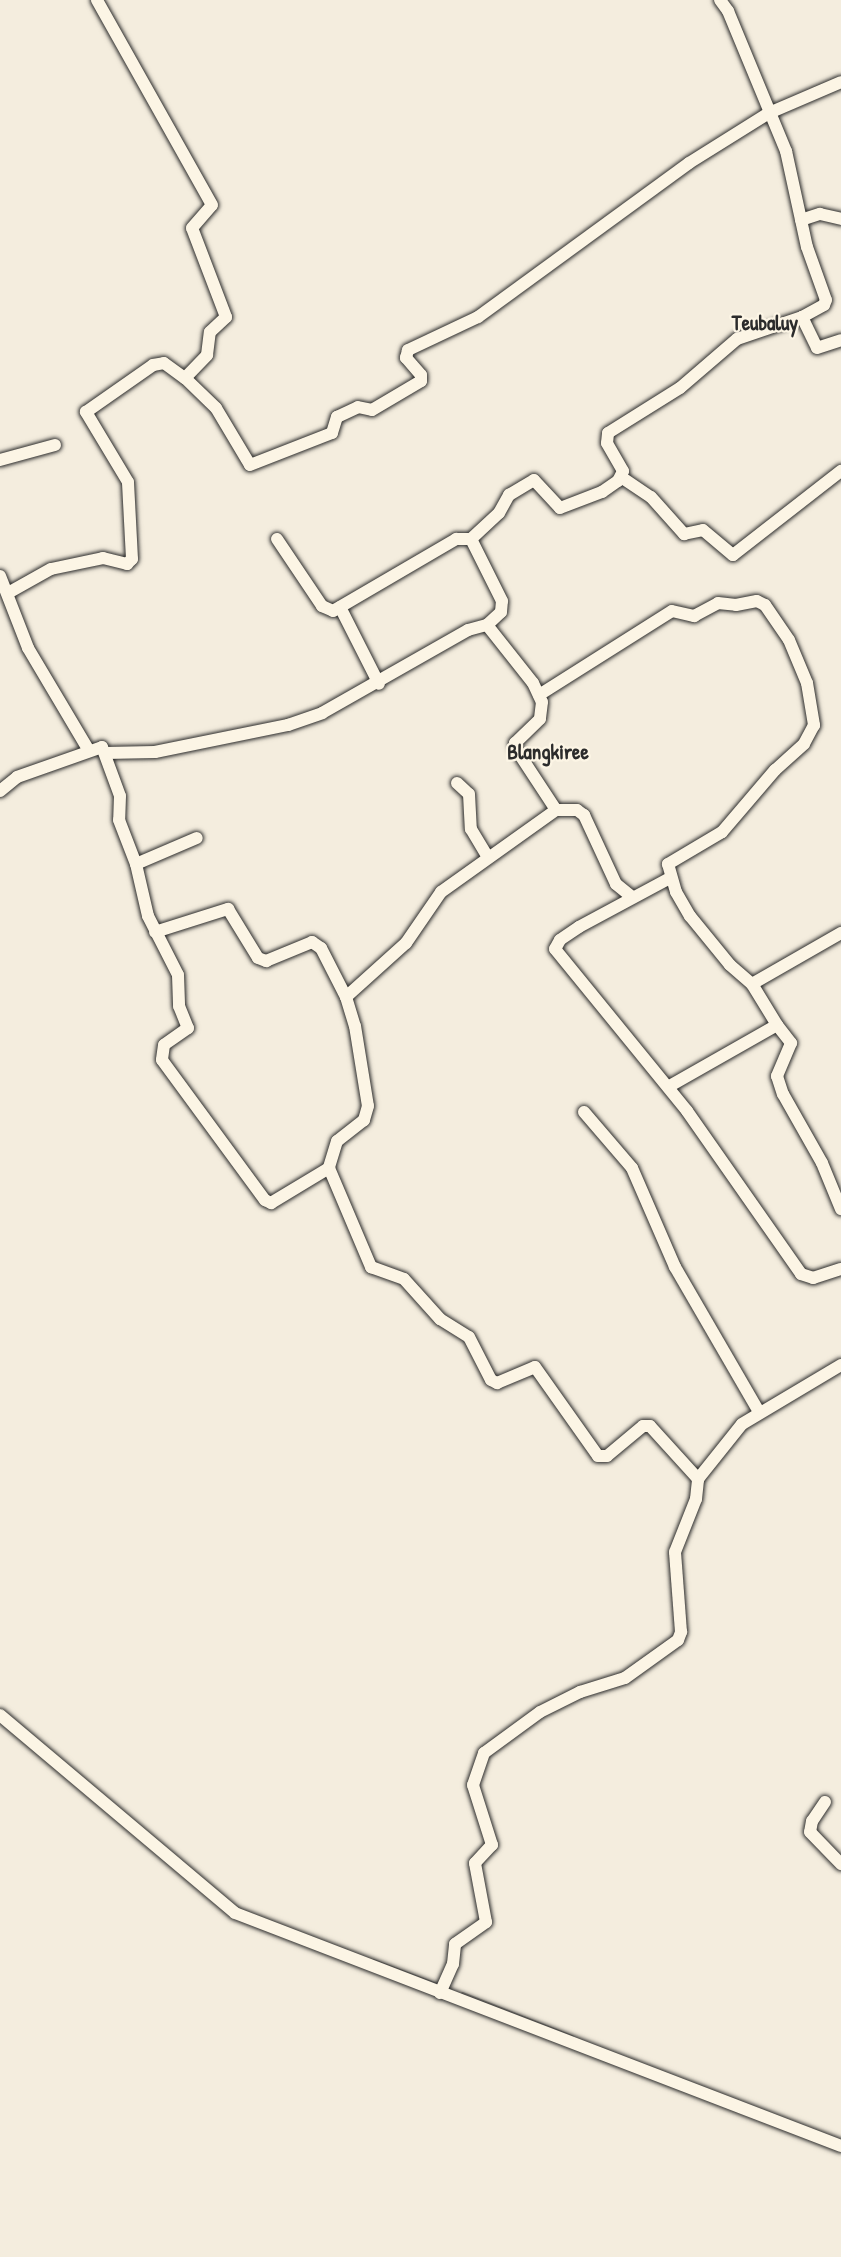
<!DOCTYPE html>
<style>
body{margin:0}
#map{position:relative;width:841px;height:2257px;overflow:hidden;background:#f4edde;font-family:"Patrick Hand",sans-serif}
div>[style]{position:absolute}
.stream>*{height:3px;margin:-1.5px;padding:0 1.5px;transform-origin:1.5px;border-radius:1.5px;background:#afaaa0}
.roads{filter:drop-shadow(0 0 2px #2b2b2b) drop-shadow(0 0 2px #2b2b2b)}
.minor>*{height:12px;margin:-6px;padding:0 6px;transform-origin:6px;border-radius:6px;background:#fcf5e5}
span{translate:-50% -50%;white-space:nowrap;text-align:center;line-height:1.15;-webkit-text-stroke:4.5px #fcf5e5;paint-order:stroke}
.quarter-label{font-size:21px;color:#2b2b2b;font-weight:700}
</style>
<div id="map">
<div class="stream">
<i style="left:373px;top:1960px;width:65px;rotate:20.7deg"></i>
<i style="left:462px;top:1993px;width:118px;rotate:21.4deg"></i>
</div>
<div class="roads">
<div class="minor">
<i style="left:720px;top:0;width:14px;rotate:54deg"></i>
<i style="left:728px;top:11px;width:152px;rotate:67.5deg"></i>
<i style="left:786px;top:151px;width:98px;rotate:77.7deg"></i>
<i style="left:807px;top:247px;width:56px;rotate:70.3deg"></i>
<i style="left:826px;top:300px;width:5px;rotate:112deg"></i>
<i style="left:824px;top:305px;width:25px;rotate:151deg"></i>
<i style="left:801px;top:220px;width:20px;rotate:-18deg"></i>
<i style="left:820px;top:214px;width:22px;rotate:13deg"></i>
<i style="left:185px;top:378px;width:43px;rotate:44.1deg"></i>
<i style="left:216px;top:408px;width:66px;rotate:59.2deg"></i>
<i style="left:250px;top:465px;width:88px;rotate:-21.3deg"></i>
<i style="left:332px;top:433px;width:17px;rotate:-73deg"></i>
<i style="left:337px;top:417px;width:23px;rotate:-25deg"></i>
<i style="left:358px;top:407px;width:14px;rotate:12deg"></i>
<i style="left:372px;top:410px;width:57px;rotate:-30.6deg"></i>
<i style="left:421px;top:381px;width:6px;rotate:-90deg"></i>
<i style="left:421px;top:375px;width:23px;rotate:-131deg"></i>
<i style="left:406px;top:358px;width:8px;rotate:-76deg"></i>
<i style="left:408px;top:350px;width:77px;rotate:-25.2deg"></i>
<i style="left:478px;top:317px;width:261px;rotate:-36.1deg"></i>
<i style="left:689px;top:163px;width:94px;rotate:-32deg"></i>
<i style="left:769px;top:113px;width:78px;rotate:-23.3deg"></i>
<i style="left:0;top:460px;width:57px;rotate:-15.3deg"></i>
<i style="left:621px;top:477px;width:36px;rotate:34deg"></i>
<i style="left:651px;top:497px;width:50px;rotate:48.3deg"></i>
<i style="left:684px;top:534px;width:19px;rotate:-12deg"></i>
<i style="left:703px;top:530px;width:39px;rotate:40deg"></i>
<i style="left:733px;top:555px;width:137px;rotate:-37.9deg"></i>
<i style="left:277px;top:539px;width:81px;rotate:56.1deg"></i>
<i style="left:322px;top:606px;width:12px;rotate:24deg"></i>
<i style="left:333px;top:611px;width:143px;rotate:-30.3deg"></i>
<i style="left:456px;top:539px;width:15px"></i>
<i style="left:0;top:576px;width:77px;rotate:68.7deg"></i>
<i style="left:28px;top:648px;width:117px;rotate:59.3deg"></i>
<i style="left:8px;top:593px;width:49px;rotate:-29.2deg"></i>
<i style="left:51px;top:569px;width:53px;rotate:-11.9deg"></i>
<i style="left:103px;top:558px;width:25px;rotate:14deg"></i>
<i style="left:127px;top:564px;width:7px;rotate:-45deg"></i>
<i style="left:132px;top:559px;width:77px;rotate:-93deg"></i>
<i style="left:128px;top:482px;width:82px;rotate:-121deg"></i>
<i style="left:86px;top:412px;width:82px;rotate:-35deg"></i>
<i style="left:153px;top:365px;width:11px;rotate:-10deg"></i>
<i style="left:164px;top:363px;width:26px;rotate:36deg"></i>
<i style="left:185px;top:378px;width:32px;rotate:-46deg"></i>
<i style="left:207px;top:355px;width:23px;rotate:-83deg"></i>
<i style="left:210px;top:332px;width:22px;rotate:-43deg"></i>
<i style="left:226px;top:317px;width:95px;rotate:-110.9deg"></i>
<i style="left:192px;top:228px;width:30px;rotate:-49deg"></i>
<i style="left:212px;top:205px;width:235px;rotate:-119.3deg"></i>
<i style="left:340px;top:607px;width:86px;rotate:63.1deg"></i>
<i style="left:487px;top:625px;width:74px;rotate:51.6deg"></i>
<i style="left:533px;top:683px;width:21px;rotate:65deg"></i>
<i style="left:542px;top:702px;width:17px;rotate:97deg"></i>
<i style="left:540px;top:719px;width:35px;rotate:136deg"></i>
<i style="left:515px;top:743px;width:6px;rotate:81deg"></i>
<i style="left:516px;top:749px;width:73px;rotate:56.7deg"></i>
<i style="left:539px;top:695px;width:157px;rotate:-32.3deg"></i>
<i style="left:672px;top:611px;width:23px;rotate:13deg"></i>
<i style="left:694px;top:616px;width:27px;rotate:-28deg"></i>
<i style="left:718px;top:603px;width:18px;rotate:6deg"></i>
<i style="left:736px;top:605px;width:21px;rotate:-11deg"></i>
<i style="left:757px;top:601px;width:9px;rotate:27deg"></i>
<i style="left:765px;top:605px;width:42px;rotate:55.6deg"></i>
<i style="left:789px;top:640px;width:47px;rotate:67.3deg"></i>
<i style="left:807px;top:683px;width:43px;rotate:80.5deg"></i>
<i style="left:814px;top:725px;width:21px;rotate:118deg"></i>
<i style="left:804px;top:744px;width:39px;rotate:138deg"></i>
<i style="left:775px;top:770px;width:82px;rotate:130.5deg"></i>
<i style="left:722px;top:832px;width:63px;rotate:149.3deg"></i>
<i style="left:668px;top:864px;width:29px;rotate:74deg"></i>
<i style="left:676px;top:892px;width:28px;rotate:60deg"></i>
<i style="left:690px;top:916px;width:63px;rotate:50.8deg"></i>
<i style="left:730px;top:965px;width:29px;rotate:41deg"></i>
<i style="left:752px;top:984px;width:48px;rotate:58.6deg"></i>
<i style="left:777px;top:1025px;width:125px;rotate:150.4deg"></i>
<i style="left:105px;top:753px;width:50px;rotate:-1.1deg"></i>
<i style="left:155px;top:752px;width:136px;rotate:-11.5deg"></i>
<i style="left:288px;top:725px;width:36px;rotate:-19deg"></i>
<i style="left:322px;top:713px;width:168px;rotate:-29.6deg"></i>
<i style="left:468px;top:630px;width:20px;rotate:-15deg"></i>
<i style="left:487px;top:625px;width:19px;rotate:-43deg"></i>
<i style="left:501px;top:612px;width:11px;rotate:-85deg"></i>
<i style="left:502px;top:601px;width:69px;rotate:-116.6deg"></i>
<i style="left:471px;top:539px;width:38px;rotate:-43deg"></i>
<i style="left:499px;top:513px;width:21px;rotate:-61deg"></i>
<i style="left:509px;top:495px;width:29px;rotate:-31deg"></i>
<i style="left:534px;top:480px;width:38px;rotate:47deg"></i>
<i style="left:560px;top:508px;width:45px;rotate:-20.9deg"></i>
<i style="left:602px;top:492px;width:19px;rotate:-35deg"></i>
<i style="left:618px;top:481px;width:11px;rotate:-63deg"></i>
<i style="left:623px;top:471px;width:32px;rotate:-120deg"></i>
<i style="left:607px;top:443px;width:10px;rotate:-84deg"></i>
<i style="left:608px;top:433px;width:85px;rotate:-32deg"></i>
<i style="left:680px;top:388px;width:75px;rotate:-40.7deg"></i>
<i style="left:737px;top:339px;width:69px;rotate:-18.7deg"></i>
<i style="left:802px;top:317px;width:34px;rotate:64deg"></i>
<i style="left:817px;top:348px;width:25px;rotate:-18deg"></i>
<i style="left:457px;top:783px;width:16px;rotate:43deg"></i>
<i style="left:469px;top:794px;width:35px;rotate:87deg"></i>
<i style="left:471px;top:829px;width:33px;rotate:59deg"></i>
<i style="left:0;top:791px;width:22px;rotate:-39deg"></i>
<i style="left:17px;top:777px;width:90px;rotate:-19.4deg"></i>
<i style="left:102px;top:747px;width:52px;rotate:69.8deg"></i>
<i style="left:120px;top:796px;width:24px;rotate:92deg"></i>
<i style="left:119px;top:820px;width:47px;rotate:68.9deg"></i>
<i style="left:136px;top:864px;width:53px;rotate:77deg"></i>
<i style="left:148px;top:916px;width:66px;rotate:63deg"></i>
<i style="left:178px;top:975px;width:31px;rotate:88deg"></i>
<i style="left:179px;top:1006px;width:24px;rotate:68deg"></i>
<i style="left:188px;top:1028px;width:29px;rotate:145deg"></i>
<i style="left:164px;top:1045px;width:15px;rotate:98deg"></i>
<i style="left:162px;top:1060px;width:174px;rotate:53.7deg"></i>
<i style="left:265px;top:1200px;width:7px;rotate:27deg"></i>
<i style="left:271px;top:1203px;width:68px;rotate:-31.1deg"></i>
<i style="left:329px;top:1168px;width:108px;rotate:67deg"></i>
<i style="left:371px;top:1267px;width:35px;rotate:20deg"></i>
<i style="left:404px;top:1279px;width:54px;rotate:48deg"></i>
<i style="left:440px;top:1319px;width:34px;rotate:32deg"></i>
<i style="left:469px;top:1337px;width:48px;rotate:62.9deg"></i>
<i style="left:491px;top:1380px;width:7px;rotate:27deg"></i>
<i style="left:497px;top:1383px;width:41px;rotate:-22.8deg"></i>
<i style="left:535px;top:1367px;width:109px;rotate:54.7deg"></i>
<i style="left:598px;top:1456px;width:9px"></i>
<i style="left:607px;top:1456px;width:47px;rotate:-39.8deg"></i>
<i style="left:643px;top:1426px;width:7px"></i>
<i style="left:650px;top:1426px;width:72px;rotate:47.8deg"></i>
<i style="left:136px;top:864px;width:66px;rotate:-23.1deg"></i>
<i style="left:670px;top:878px;width:103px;rotate:151.7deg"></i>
<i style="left:579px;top:927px;width:23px;rotate:146deg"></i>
<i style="left:560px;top:940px;width:10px;rotate:119deg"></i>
<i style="left:555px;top:949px;width:209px;rotate:50.8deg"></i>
<i style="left:687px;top:1111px;width:199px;rotate:55deg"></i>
<i style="left:801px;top:1274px;width:13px;rotate:18deg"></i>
<i style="left:813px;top:1278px;width:29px;rotate:-18deg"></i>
<i style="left:155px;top:932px;width:77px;rotate:-17.5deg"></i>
<i style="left:228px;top:909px;width:57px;rotate:58.5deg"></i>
<i style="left:258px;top:958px;width:9px;rotate:21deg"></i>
<i style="left:266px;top:961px;width:50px;rotate:-22.4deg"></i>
<i style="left:312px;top:942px;width:11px;rotate:34deg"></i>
<i style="left:321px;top:948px;width:55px;rotate:63deg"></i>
<i style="left:346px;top:997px;width:30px;rotate:73deg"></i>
<i style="left:355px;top:1026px;width:81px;rotate:80.8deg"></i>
<i style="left:368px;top:1106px;width:15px;rotate:106deg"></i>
<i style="left:364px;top:1120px;width:34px;rotate:142deg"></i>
<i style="left:337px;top:1141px;width:28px;rotate:107deg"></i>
<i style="left:752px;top:984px;width:103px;rotate:-29.8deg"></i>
<i style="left:346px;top:997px;width:81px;rotate:-42deg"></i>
<i style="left:406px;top:943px;width:62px;rotate:-55.5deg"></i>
<i style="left:441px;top:892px;width:141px;rotate:-35.5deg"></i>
<i style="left:556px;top:810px;width:21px"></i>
<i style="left:577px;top:810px;width:9px;rotate:36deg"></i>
<i style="left:584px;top:815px;width:76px;rotate:65.1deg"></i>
<i style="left:616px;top:884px;width:21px;rotate:39deg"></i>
<i style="left:777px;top:1025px;width:23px;rotate:52deg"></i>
<i style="left:791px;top:1043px;width:36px;rotate:113deg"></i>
<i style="left:777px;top:1076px;width:19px;rotate:72deg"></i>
<i style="left:783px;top:1094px;width:79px;rotate:60.5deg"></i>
<i style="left:822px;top:1163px;width:50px;rotate:67.6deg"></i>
<i style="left:584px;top:1112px;width:74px;rotate:49.4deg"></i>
<i style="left:632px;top:1168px;width:108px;rotate:66.5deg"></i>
<i style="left:675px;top:1267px;width:168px;rotate:59.9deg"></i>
<i style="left:0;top:1715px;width:307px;rotate:40.1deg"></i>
<i style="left:235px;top:1913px;width:649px;rotate:21.03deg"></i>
<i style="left:825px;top:1802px;width:23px;rotate:124deg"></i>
<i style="left:812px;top:1821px;width:11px;rotate:100deg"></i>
<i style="left:810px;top:1832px;width:45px;rotate:45.9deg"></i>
<i style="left:440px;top:1993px;width:32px;rotate:-66deg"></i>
<i style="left:453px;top:1964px;width:20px;rotate:-84deg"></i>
<i style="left:455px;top:1944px;width:38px;rotate:-35deg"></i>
<i style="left:486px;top:1922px;width:60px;rotate:-100.6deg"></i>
<i style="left:475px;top:1863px;width:25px;rotate:-47deg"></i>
<i style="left:492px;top:1845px;width:63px;rotate:-107.6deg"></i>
<i style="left:473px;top:1785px;width:34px;rotate:-71deg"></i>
<i style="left:484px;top:1753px;width:69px;rotate:-36.2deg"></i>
<i style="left:540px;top:1712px;width:45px;rotate:-26.6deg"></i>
<i style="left:580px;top:1692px;width:47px;rotate:-17.3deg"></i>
<i style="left:625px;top:1678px;width:65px;rotate:-35.6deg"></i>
<i style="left:678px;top:1640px;width:9px;rotate:-69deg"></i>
<i style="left:681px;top:1632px;width:80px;rotate:-94.3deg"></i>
<i style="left:675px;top:1552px;width:57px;rotate:-68.4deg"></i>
<i style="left:696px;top:1499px;width:20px;rotate:-84deg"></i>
<i style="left:698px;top:1479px;width:70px;rotate:-51.3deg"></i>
<i style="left:742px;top:1424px;width:115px;rotate:-30.8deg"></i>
</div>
</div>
<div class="quarter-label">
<span style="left:765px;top:323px">Teubaluy</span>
<span style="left:548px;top:752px">Blangkiree</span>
</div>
</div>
